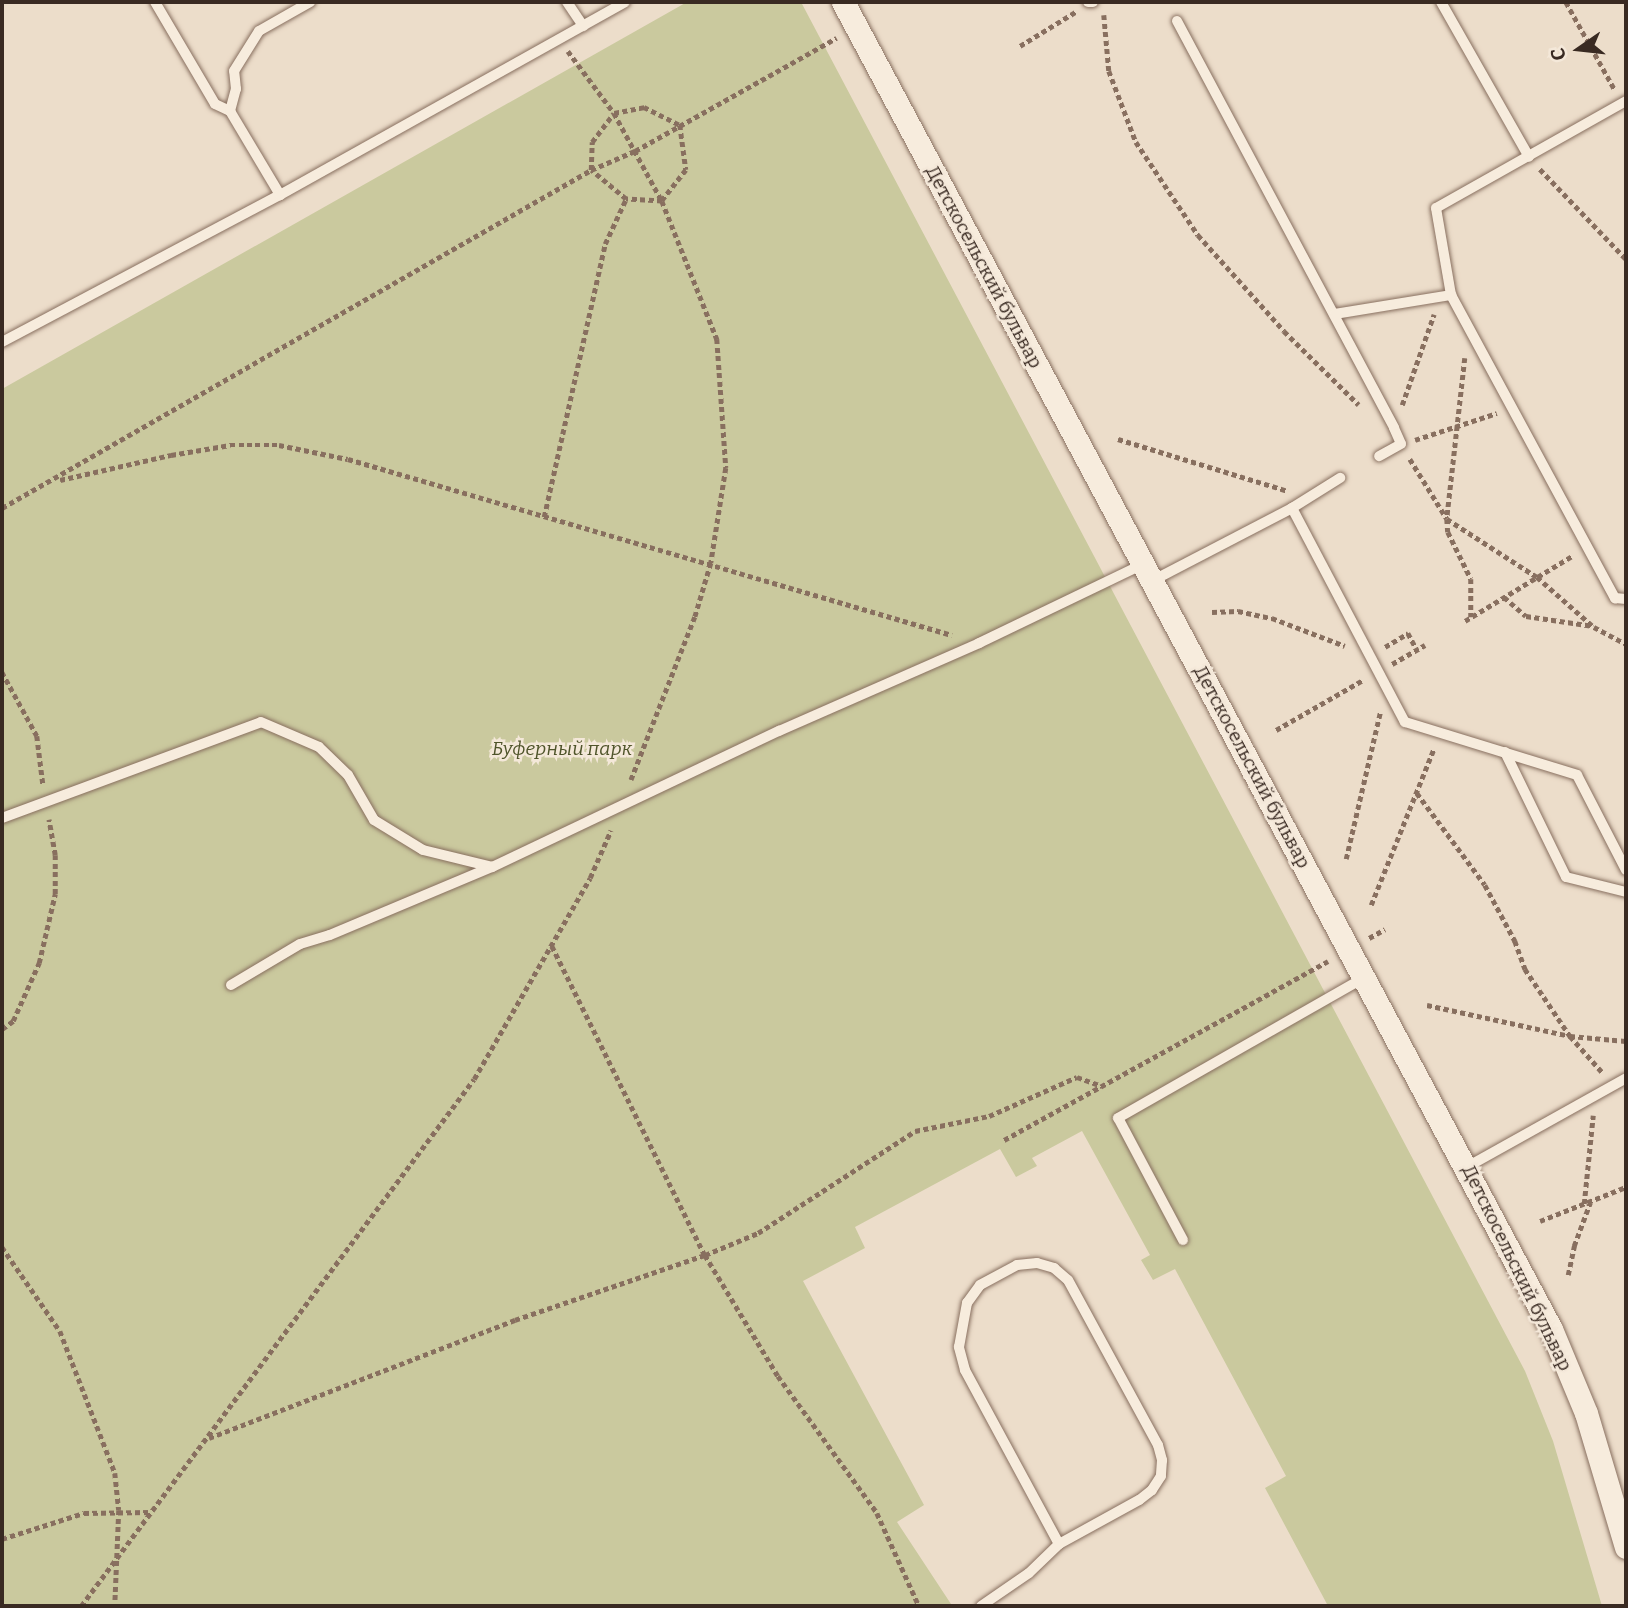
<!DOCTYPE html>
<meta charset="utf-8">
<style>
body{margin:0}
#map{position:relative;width:1628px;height:1608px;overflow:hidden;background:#ecddca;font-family:Bitter,serif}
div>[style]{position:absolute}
.green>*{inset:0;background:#cac99e}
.path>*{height:4.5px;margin-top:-2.25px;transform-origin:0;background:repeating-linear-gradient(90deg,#886f5f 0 5px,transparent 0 8.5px)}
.roads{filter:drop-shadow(0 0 2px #886f5f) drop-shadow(0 0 2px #886f5f)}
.lane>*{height:10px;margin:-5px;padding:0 5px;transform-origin:5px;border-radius:5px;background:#f7ecdd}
.street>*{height:23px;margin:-11.5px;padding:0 11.5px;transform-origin:11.5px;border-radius:11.5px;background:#f7ecdd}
span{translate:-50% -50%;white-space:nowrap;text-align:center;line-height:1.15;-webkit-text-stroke:5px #f4e8d9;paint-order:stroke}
.street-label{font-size:19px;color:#392a22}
.park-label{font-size:19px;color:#4f542a;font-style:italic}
.frame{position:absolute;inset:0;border:4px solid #392a22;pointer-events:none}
.north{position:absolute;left:1544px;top:14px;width:70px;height:70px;-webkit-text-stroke:5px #f4e8d9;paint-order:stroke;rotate:256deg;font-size:19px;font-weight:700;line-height:28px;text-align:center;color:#392a22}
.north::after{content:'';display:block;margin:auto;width:24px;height:32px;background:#392a22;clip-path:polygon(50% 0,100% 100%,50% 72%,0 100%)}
</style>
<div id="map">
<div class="green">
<i style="clip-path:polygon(687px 2px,801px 2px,1525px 1371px,1553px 1441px,1602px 1606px,1328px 1606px,1265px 1488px,1286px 1476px,1175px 1269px,1153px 1280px,1141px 1260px,1150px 1255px,1082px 1131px,1032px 1158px,1037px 1166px,1016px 1177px,1000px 1149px,855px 1227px,865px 1248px,803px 1281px,924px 1505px,897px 1522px,951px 1604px,948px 1606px,2px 1606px,2px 389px)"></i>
</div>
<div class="path">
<i style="left:1566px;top:2px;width:101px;rotate:60.9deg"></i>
<i style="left:1104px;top:15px;width:56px;rotate:84.9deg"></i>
<i style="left:1109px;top:71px;width:76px;rotate:69.2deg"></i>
<i style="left:1136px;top:142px;width:112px;rotate:56.3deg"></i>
<i style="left:1198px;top:235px;width:129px;rotate:48.1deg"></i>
<i style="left:1284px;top:331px;width:105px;rotate:44.6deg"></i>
<i style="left:1020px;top:46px;width:67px;rotate:-31.6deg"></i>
<i style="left:568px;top:51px;width:77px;rotate:53.4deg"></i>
<i style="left:614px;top:113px;width:100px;rotate:61.4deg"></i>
<i style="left:662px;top:201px;width:149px;rotate:68.3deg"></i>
<i style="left:717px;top:339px;width:129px;rotate:86deg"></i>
<i style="left:726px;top:468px;width:96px;rotate:99deg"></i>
<i style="left:711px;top:563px;width:56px;rotate:106.5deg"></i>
<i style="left:695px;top:617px;width:175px;rotate:111.4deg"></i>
<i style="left:644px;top:107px;width:40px;rotate:26.6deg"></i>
<i style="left:680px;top:125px;width:45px;rotate:82.4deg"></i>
<i style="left:686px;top:170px;width:39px;rotate:128deg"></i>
<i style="left:662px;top:201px;width:36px;rotate:-177deg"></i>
<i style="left:626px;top:199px;width:45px;rotate:-140.4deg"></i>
<i style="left:591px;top:170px;width:28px;rotate:-88deg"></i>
<i style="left:592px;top:142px;width:36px;rotate:-53deg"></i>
<i style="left:614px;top:113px;width:31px;rotate:-11deg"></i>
<i style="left:1540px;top:169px;width:124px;rotate:46.3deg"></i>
<i style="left:1465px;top:358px;width:162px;rotate:96.4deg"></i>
<i style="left:1447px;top:519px;width:13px;rotate:86deg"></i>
<i style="left:1448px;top:532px;width:52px;rotate:63.9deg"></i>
<i style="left:1471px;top:579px;width:38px;rotate:90deg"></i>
<i style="left:1402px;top:405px;width:96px;rotate:-70.6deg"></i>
<i style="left:1118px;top:439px;width:178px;rotate:17deg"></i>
<i style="left:1415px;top:440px;width:86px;rotate:-18.2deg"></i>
<i style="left:1410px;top:459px;width:70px;rotate:58.3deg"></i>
<i style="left:1447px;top:519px;width:107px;rotate:32.8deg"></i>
<i style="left:1537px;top:577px;width:76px;rotate:41.3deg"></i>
<i style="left:1594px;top:627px;width:36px;rotate:28deg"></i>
<i style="left:60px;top:480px;width:114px;rotate:-12.7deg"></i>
<i style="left:171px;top:455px;width:60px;rotate:-9.6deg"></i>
<i style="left:230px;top:445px;width:49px"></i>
<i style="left:279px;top:445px;width:70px;rotate:11.5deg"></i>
<i style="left:348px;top:459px;width:629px;rotate:16.25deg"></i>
<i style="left:2px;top:508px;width:679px;rotate:-29.85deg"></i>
<i style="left:591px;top:170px;width:48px;rotate:-23.4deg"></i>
<i style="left:635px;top:151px;width:231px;rotate:-29.3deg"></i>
<i style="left:544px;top:517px;width:280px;rotate:-77.4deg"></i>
<i style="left:605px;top:244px;width:50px;rotate:-65deg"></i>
<i style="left:1504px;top:597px;width:29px;rotate:41deg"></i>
<i style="left:1526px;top:616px;width:68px;rotate:8.5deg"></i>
<i style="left:1212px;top:612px;width:26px;rotate:-2deg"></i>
<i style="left:1238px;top:611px;width:35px;rotate:12deg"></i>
<i style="left:1272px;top:618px;width:78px;rotate:21deg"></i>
<i style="left:1465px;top:621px;width:125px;rotate:-31.3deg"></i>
<i style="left:1385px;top:647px;width:27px;rotate:-31deg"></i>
<i style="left:1408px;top:633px;width:19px;rotate:62deg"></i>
<i style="left:1392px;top:664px;width:38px;rotate:-30deg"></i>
<i style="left:2px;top:672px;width:73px;rotate:61.3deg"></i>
<i style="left:37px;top:736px;width:48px;rotate:82.9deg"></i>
<i style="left:1276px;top:730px;width:100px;rotate:-29.9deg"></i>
<i style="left:1417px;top:793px;width:114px;rotate:53.5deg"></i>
<i style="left:1485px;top:885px;width:64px;rotate:61.8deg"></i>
<i style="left:1515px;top:941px;width:30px;rotate:70deg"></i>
<i style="left:1525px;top:969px;width:81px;rotate:56.1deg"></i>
<i style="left:1570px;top:1036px;width:50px;rotate:48.3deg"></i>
<i style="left:1346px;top:859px;width:150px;rotate:-76.9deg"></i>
<i style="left:1371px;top:905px;width:169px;rotate:-68.1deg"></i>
<i style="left:1369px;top:938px;width:18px;rotate:-29deg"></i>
<i style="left:552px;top:946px;width:345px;rotate:63.7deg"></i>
<i style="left:705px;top:1255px;width:141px;rotate:58.9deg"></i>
<i style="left:778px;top:1376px;width:169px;rotate:54.1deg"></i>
<i style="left:877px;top:1513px;width:102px;rotate:65.7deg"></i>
<i style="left:1427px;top:1005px;width:146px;rotate:12.2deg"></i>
<i style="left:1570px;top:1036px;width:56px;rotate:5.1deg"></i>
<i style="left:2px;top:1029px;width:14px;rotate:-36deg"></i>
<i style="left:13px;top:1021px;width:64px;rotate:-65.9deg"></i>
<i style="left:39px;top:963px;width:71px;rotate:-76.9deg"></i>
<i style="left:55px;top:894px;width:39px;rotate:-90deg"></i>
<i style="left:55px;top:855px;width:36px;rotate:-100deg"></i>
<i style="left:1004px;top:1140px;width:370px;rotate:-28.9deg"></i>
<i style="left:1584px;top:1204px;width:89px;rotate:-84.2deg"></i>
<i style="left:1540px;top:1221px;width:92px;rotate:-21.6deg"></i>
<i style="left:2px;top:1247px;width:102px;rotate:55.4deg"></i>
<i style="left:60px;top:1331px;width:152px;rotate:68.8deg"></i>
<i style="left:115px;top:1473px;width:37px;rotate:84deg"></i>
<i style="left:119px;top:1510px;width:96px;rotate:92.4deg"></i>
<i style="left:1568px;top:1275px;width:30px;rotate:-78deg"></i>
<i style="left:1574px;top:1246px;width:46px;rotate:-69.6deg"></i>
<i style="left:209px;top:1438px;width:328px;rotate:-21.1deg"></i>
<i style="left:515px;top:1320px;width:201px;rotate:-18.9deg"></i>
<i style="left:705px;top:1255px;width:57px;rotate:-22.5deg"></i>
<i style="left:758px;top:1233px;width:187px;rotate:-33deg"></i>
<i style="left:915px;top:1131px;width:76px;rotate:-11.5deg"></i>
<i style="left:989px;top:1116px;width:96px;rotate:-23.9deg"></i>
<i style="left:1077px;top:1077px;width:27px;rotate:20deg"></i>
<i style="left:2px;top:1539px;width:86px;rotate:-17.6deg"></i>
<i style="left:84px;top:1513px;width:67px;rotate:-0.9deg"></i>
<i style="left:81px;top:1606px;width:657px;rotate:-53.29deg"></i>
<i style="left:474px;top:1079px;width:232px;rotate:-60deg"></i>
<i style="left:590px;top:878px;width:52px;rotate:-66.4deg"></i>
</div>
<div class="roads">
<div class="lane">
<i style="left:155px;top:2px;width:118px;rotate:59.5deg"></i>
<i style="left:215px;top:104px;width:17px;rotate:25deg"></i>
<i style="left:230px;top:111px;width:98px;rotate:59.2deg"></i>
<i style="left:567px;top:2px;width:29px;rotate:56deg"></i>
<i style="left:1088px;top:2px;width:5px"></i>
<i style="left:1441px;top:2px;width:178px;rotate:60.4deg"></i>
<i style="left:1177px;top:21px;width:461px;rotate:61.9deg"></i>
<i style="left:1394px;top:428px;width:17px;rotate:66deg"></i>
<i style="left:1401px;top:444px;width:25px;rotate:151deg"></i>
<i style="left:1626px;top:101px;width:218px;rotate:150.6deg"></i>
<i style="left:1436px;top:208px;width:88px;rotate:80.2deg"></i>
<i style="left:1451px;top:295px;width:345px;rotate:61.6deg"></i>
<i style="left:1615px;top:598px;width:11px;rotate:5deg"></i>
<i style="left:230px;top:111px;width:23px;rotate:-75deg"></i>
<i style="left:236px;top:89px;width:18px;rotate:-96deg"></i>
<i style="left:234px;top:71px;width:47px;rotate:-58deg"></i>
<i style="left:259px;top:31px;width:59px;rotate:-29.6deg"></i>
<i style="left:1335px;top:314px;width:118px;rotate:-9.3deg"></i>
<i style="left:2px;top:342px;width:314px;rotate:-27.9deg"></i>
<i style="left:280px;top:195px;width:395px;rotate:-29.2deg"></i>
<i style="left:1292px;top:508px;width:57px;rotate:-32deg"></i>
<i style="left:1152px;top:581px;width:158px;rotate:-27.5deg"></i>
<i style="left:1292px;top:508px;width:242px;rotate:62.2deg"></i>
<i style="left:1405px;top:722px;width:180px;rotate:17.1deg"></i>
<i style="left:1577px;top:775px;width:107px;rotate:62.7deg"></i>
<i style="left:1505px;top:752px;width:139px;rotate:64deg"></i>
<i style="left:1566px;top:877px;width:62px;rotate:14deg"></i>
<i style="left:2px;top:818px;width:276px;rotate:-20.3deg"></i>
<i style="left:261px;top:722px;width:63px;rotate:23.3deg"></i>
<i style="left:319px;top:747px;width:40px;rotate:44deg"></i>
<i style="left:348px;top:775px;width:52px;rotate:60deg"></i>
<i style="left:374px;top:820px;width:57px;rotate:31.5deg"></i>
<i style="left:423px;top:850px;width:71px;rotate:13.8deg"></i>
<i style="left:231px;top:985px;width:80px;rotate:-30.7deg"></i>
<i style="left:300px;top:944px;width:31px;rotate:-17deg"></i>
<i style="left:330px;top:935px;width:176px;rotate:-22.8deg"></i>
<i style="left:492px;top:867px;width:318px;rotate:-25.4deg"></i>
<i style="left:779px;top:731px;width:219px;rotate:-23.7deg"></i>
<i style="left:979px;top:643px;width:182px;rotate:-25.7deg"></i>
<i style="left:1467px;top:1167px;width:182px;rotate:-29.2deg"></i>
<i style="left:1183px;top:1240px;width:138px;rotate:-118deg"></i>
<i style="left:1118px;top:1118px;width:284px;rotate:-29.7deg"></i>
<i style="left:1037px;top:1263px;width:18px;rotate:16deg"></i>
<i style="left:1054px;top:1268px;width:18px;rotate:41deg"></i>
<i style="left:1068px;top:1280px;width:188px;rotate:61.4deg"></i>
<i style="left:1158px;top:1445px;width:16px;rotate:75deg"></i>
<i style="left:1162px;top:1460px;width:16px;rotate:94deg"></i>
<i style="left:1161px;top:1476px;width:17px;rotate:123deg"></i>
<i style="left:1152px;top:1490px;width:16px;rotate:142deg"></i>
<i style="left:1139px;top:1500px;width:91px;rotate:151.2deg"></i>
<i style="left:1059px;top:1544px;width:198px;rotate:-118.4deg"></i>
<i style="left:965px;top:1370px;width:24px;rotate:-105deg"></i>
<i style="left:959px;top:1347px;width:45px;rotate:-79.7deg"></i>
<i style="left:967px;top:1303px;width:22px;rotate:-54deg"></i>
<i style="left:980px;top:1285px;width:42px;rotate:-28.4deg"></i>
<i style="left:1017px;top:1265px;width:20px;rotate:-6deg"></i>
<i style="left:981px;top:1606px;width:58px;rotate:-34.5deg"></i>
<i style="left:1029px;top:1573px;width:42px;rotate:-44deg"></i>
</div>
<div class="street">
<i style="left:843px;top:2px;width:1504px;rotate:61.92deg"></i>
<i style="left:1551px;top:1329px;width:91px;rotate:67.4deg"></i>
<i style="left:1586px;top:1413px;width:140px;rotate:73.4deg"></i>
</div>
</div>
<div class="street-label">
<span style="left:984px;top:267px;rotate:62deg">Детскосельский бульвар</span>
<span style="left:1252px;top:767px;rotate:62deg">Детскосельский бульвар</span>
<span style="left:1517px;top:1268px;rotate:64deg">Детскосельский бульвар</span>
</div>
<div class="park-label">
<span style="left:562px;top:749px">Буферный парк</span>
</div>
<div class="frame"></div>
<div class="north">С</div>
</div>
